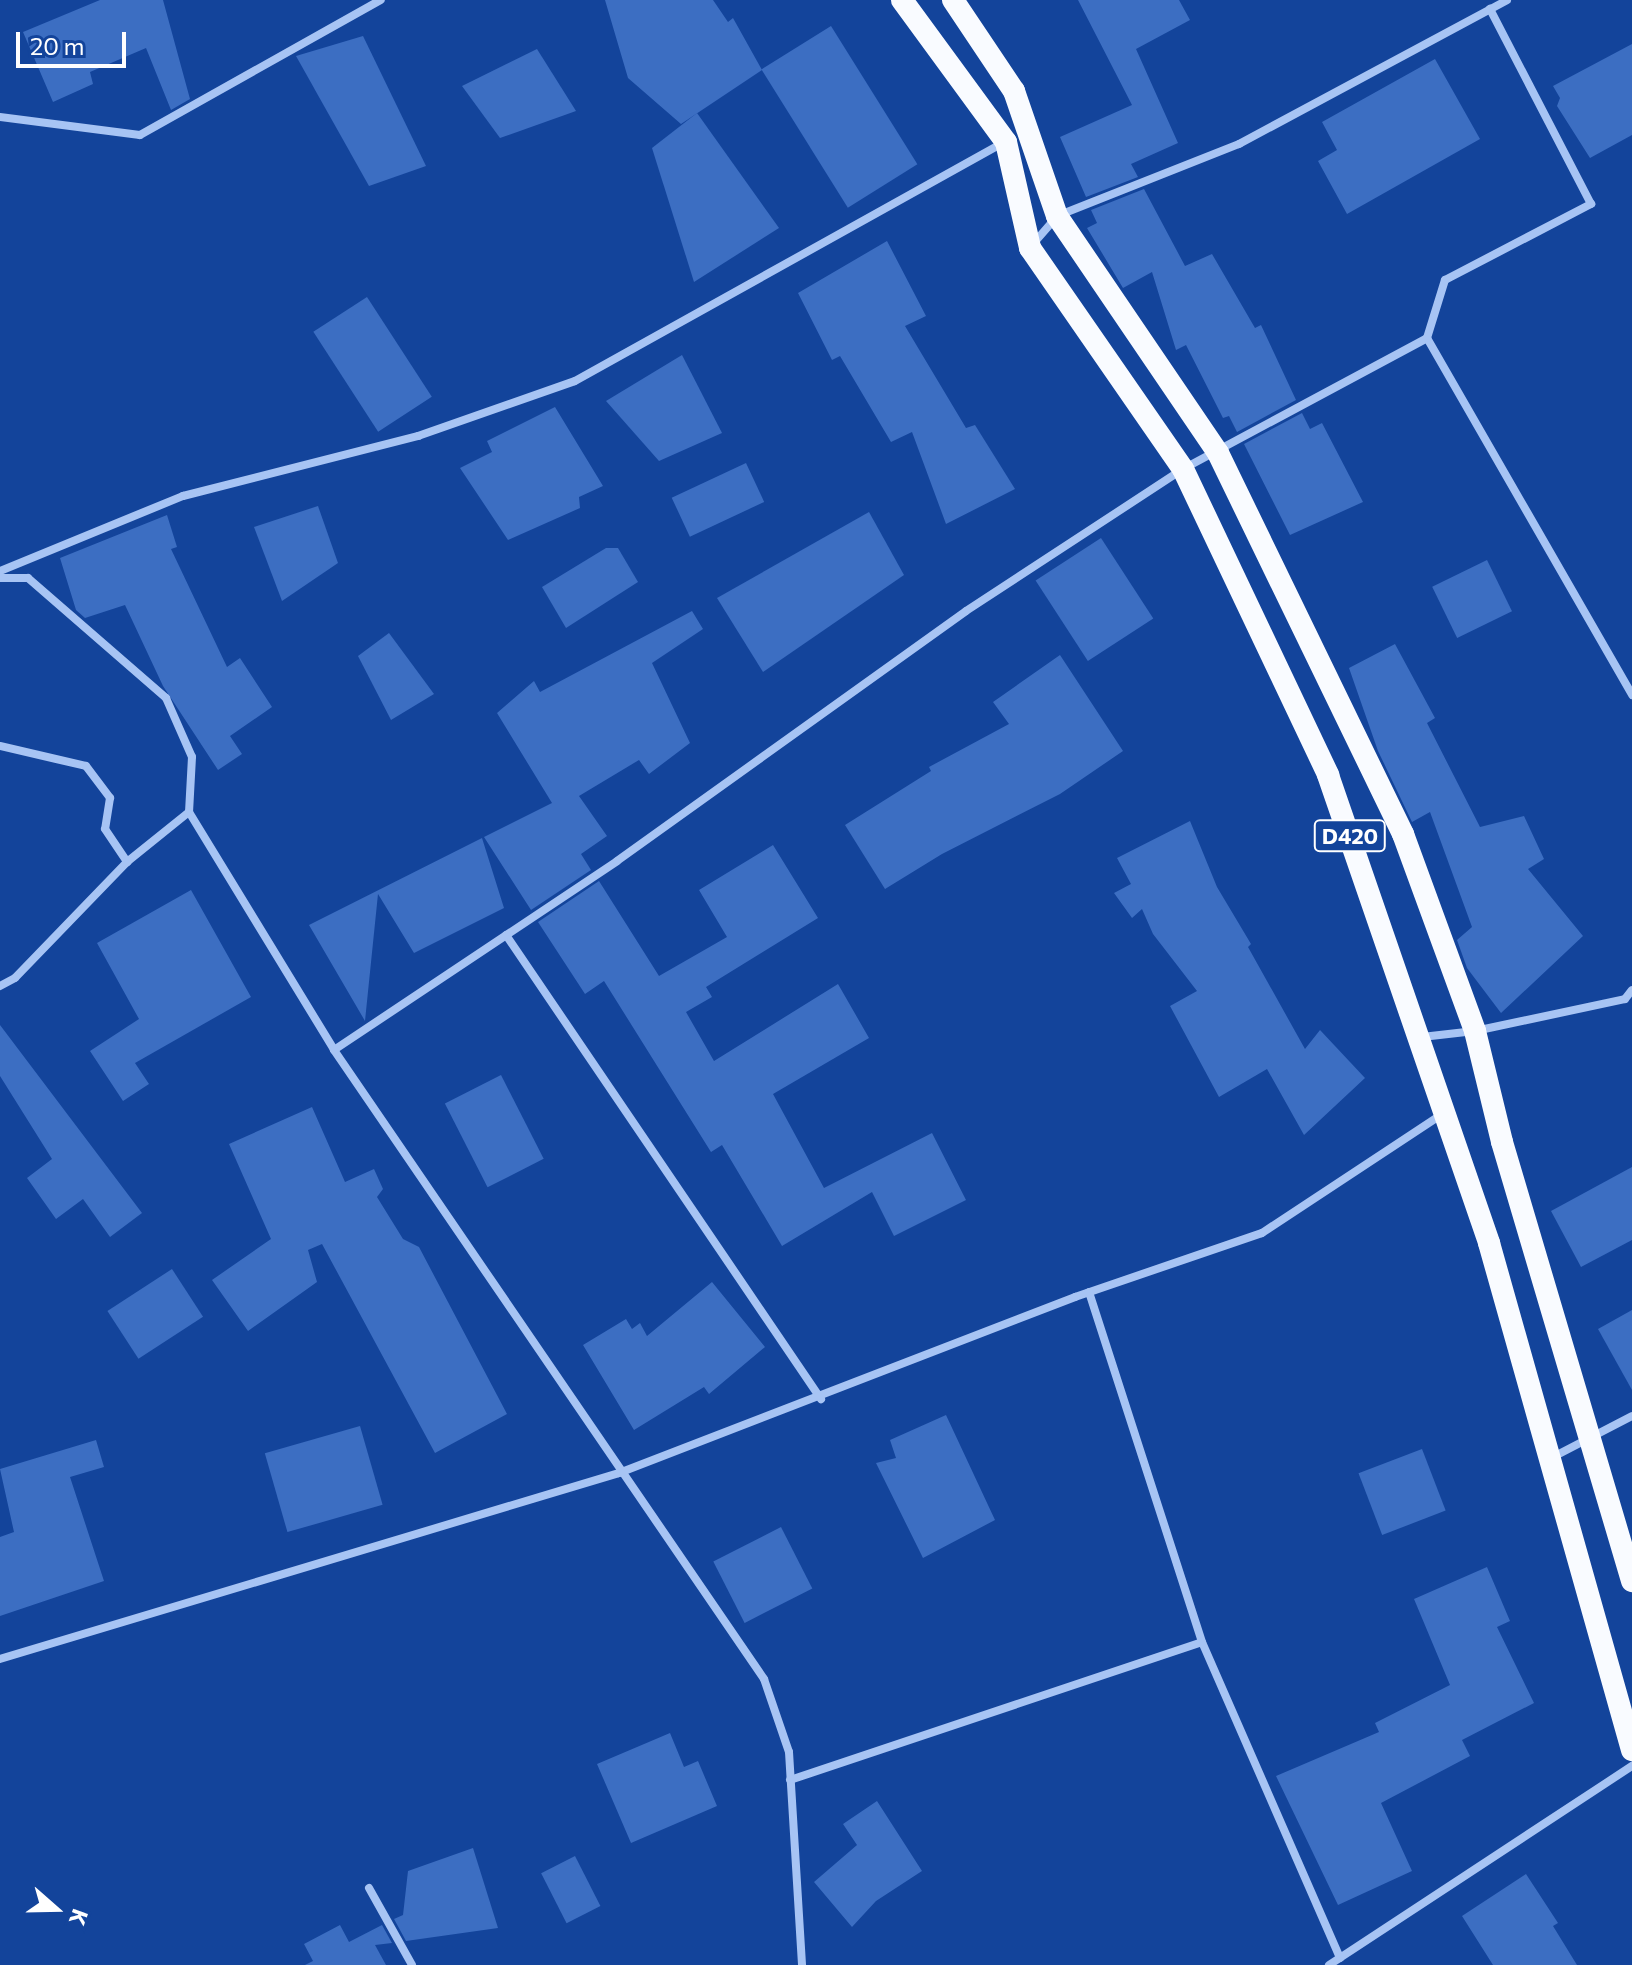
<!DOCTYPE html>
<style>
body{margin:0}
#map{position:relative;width:1632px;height:1965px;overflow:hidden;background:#13449b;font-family:Commissioner,sans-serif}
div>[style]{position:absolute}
.building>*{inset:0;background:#3c6ec2;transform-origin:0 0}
.minor>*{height:8px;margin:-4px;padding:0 4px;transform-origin:4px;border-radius:4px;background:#a7c4f4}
.trunk>*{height:22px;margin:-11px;padding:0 11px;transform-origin:11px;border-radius:11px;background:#f9fbff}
span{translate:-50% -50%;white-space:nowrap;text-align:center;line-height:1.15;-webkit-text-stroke:6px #13449b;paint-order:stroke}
.shield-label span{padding:2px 6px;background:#13449b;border:2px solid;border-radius:6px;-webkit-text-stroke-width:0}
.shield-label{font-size:22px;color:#fff;font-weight:700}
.north{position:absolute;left:16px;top:1869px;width:80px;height:80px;-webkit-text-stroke:6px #13449b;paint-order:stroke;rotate:110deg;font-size:22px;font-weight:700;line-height:32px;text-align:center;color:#fff}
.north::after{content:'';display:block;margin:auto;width:28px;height:36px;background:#fff;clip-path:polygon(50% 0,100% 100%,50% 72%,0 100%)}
.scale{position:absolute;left:16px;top:32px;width:110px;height:36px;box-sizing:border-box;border:4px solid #fff;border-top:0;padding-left:10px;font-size:24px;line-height:28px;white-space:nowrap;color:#fff;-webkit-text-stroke:6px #13449b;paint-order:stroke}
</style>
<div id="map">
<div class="building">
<i style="clip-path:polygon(100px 0,163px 0,190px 99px,171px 110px,146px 48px,90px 72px,93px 84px,53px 102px,23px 32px)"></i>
<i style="clip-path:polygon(605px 0,713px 0,728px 22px,733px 18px,762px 70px,681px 124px,628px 78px)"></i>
<i style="clip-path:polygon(1078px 0,1179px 0,1190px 20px,1136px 49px,1178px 143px,1131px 164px,1138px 177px,1086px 197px,1060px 137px,1132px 105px)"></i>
<i style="left:831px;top:26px;width:163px;height:82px;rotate:58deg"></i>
<i style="clip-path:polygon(363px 36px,426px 166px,369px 186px,296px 56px)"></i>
<i style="clip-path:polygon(1632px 44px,1632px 135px,1590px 158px,1557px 106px,1560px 98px,1553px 86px)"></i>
<i style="clip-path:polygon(537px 49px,576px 111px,500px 138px,462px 86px)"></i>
<i style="clip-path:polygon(1435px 59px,1480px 139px,1347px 214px,1318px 161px,1337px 150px,1322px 122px)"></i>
<i style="clip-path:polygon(697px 113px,779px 228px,694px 282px,652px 148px)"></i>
<i style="clip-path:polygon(1144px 189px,1185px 266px,1212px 254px,1255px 328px,1261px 325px,1296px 400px,1237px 432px,1229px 416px,1223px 418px,1186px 345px,1176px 350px,1152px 272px,1123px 288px,1087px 228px,1097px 223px,1091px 210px)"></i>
<i style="clip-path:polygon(887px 241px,926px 316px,905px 326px,966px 428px,975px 425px,1015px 489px,946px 524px,912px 432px,891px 442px,840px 356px,832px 360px,798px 293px)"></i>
<i style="left:367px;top:297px;width:119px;height:64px;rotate:57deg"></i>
<i style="clip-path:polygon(682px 355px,722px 433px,659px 461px,606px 401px)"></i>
<i style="clip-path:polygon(555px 407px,603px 486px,579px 497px,580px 508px,508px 540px,460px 468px,492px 452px,487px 441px)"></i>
<i style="clip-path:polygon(1302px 413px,1310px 429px,1322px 423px,1363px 502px,1290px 535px,1244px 444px)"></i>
<i style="left:746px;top:463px;width:43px;height:82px;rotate:65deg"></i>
<i style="clip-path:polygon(318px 506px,338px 563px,282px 601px,254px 527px)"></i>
<i style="clip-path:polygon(869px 512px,904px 575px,763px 672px,717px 598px)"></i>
<i style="clip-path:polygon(167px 515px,177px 547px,171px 549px,227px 667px,240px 658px,272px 707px,230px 736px,242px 754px,218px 770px,163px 686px,125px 605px,85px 618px,76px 610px,60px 558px)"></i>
<i style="left:1101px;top:538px;width:96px;height:78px;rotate:57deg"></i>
<i style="clip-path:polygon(606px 548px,618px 548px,638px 582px,566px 628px,542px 587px)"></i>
<i style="left:1487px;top:560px;width:57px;height:61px;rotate:64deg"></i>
<i style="clip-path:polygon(692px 611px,703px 629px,652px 663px,690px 743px,649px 774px,639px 760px,579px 796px,607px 836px,581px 854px,591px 870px,531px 910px,484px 837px,552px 803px,497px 713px,534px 681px,540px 692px)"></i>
<i style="clip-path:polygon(389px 633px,434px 694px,391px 720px,358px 656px)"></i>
<i style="clip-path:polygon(1395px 644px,1435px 718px,1427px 723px,1480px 827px,1524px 816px,1544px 859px,1528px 869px,1583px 936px,1501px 1013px,1467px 968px,1457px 940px,1472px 927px,1430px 812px,1412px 822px,1378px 751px,1349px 668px)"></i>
<i style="clip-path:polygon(1060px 655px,1123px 751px,1060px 794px,942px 854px,885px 889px,845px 825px,931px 771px,929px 767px,1009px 724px,993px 702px)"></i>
<i style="clip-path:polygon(1190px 821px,1217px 887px,1251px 944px,1248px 947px,1305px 1049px,1320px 1030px,1365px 1078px,1304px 1135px,1267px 1069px,1219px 1097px,1170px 1006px,1197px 991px,1153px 934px,1142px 909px,1132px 918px,1114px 893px,1131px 884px,1117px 858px)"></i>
<i style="clip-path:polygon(482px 838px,504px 908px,414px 953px,378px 894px,365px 1021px,309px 925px)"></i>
<i style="clip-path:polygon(773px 845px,818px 918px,706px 987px,712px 997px,686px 1012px,714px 1061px,838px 984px,869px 1038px,773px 1094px,824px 1188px,932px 1133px,966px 1200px,894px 1236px,872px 1192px,782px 1246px,722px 1145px,711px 1152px,604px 981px,585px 994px,538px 922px,599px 881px,659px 976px,727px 937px,699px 890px)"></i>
<i style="clip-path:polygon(191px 890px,251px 997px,135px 1063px,149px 1084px,123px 1101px,90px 1051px,139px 1019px,97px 943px)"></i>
<i style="clip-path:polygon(0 1025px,142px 1213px,110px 1237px,83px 1199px,56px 1219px,27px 1178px,52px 1159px,0 1076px)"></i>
<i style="left:501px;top:1075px;width:94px;height:63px;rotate:63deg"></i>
<i style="clip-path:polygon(312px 1107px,345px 1182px,374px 1169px,383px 1189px,377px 1197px,403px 1239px,419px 1247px,507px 1414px,435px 1453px,322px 1244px,308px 1250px,317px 1282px,248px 1331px,212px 1280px,271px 1239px,229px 1144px)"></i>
<i style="clip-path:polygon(1632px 1167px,1632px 1240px,1581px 1267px,1551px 1211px)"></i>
<i style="left:172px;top:1269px;width:57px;height:77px;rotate:57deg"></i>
<i style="clip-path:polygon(712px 1282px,765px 1347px,709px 1394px,704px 1387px,634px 1430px,583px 1345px,626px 1319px,632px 1329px,640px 1323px,647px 1336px)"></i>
<i style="clip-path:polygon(1632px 1310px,1632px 1390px,1598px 1329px)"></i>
<i style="clip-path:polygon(946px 1415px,995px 1520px,923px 1558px,876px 1463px,896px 1458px,890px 1440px)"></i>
<i style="left:360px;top:1426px;width:82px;height:99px;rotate:74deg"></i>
<i style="clip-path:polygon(96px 1440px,104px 1467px,70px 1477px,104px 1581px,0 1616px,0 1537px,14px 1532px,0 1469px)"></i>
<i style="left:1422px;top:1449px;width:66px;height:68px;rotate:69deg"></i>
<i style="left:781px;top:1527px;width:69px;height:76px;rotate:63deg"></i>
<i style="clip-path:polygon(1487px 1567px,1510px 1621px,1497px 1627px,1534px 1703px,1462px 1740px,1470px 1756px,1381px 1803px,1412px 1871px,1338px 1905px,1276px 1776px,1379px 1732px,1375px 1723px,1450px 1685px,1414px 1599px)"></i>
<i style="clip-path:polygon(670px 1733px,684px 1767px,698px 1761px,717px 1806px,631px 1843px,597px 1764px)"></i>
<i style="clip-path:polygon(877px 1801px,922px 1871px,876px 1901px,852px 1927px,814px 1882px,857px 1845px,843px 1824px)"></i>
<i style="clip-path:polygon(473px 1848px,498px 1928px,406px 1941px,394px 1919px,403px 1915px,408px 1871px)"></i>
<i style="left:575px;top:1856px;width:56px;height:38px;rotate:63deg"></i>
<i style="clip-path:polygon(1526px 1874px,1558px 1923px,1553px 1926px,1577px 1965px,1493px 1965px,1462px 1916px)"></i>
<i style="clip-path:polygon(340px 1925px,349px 1942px,382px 1925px,392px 1943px,375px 1945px,386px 1965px,305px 1965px,313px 1961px,304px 1944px)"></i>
</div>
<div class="minor">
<i style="left:0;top:117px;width:141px;rotate:7.3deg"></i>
<i style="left:140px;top:135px;width:276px;rotate:-29.3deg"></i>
<i style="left:1033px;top:244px;width:37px;rotate:-49deg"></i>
<i style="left:1057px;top:216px;width:196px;rotate:-21.6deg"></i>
<i style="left:1239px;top:144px;width:304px;rotate:-28.2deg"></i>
<i style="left:1427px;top:338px;width:412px;rotate:60.1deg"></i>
<i style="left:0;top:571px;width:198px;rotate:-22.3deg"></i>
<i style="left:183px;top:496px;width:243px;rotate:-14.3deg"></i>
<i style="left:418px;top:436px;width:166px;rotate:-19.3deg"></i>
<i style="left:575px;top:381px;width:492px;rotate:-29.1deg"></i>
<i style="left:0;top:578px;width:28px"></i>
<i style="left:28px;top:578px;width:183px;rotate:41deg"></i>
<i style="left:166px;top:698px;width:64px;rotate:66.2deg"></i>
<i style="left:192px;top:757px;width:55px;rotate:93.1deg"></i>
<i style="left:189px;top:812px;width:80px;rotate:141.1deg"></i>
<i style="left:127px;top:862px;width:161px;rotate:134deg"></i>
<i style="left:15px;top:978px;width:17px;rotate:152deg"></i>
<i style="left:0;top:746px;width:88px;rotate:13.1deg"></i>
<i style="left:86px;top:766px;width:40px;rotate:53deg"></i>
<i style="left:110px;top:798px;width:31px;rotate:99deg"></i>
<i style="left:105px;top:829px;width:40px;rotate:56deg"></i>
<i style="left:189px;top:812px;width:279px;rotate:58.6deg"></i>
<i style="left:334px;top:1050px;width:762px;rotate:55.64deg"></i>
<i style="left:764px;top:1679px;width:77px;rotate:71.1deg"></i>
<i style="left:789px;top:1752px;width:213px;rotate:86.5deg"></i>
<i style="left:506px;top:935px;width:561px;rotate:55.83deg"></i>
<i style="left:1422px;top:1037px;width:53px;rotate:-6.5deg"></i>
<i style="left:1475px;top:1031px;width:153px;rotate:-12deg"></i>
<i style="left:1625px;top:999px;width:11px;rotate:-52deg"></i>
<i style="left:334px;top:1050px;width:340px;rotate:-33.7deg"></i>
<i style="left:617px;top:861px;width:429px;rotate:-35.6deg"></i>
<i style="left:966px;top:611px;width:259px;rotate:-33.2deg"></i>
<i style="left:1183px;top:469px;width:277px;rotate:-28.2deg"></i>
<i style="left:1427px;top:338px;width:61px;rotate:-72.8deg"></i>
<i style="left:1445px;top:280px;width:165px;rotate:-27.5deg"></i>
<i style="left:1591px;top:204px;width:220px;rotate:-117.4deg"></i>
<i style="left:1089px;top:1292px;width:368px;rotate:72.1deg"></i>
<i style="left:1202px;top:1642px;width:345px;rotate:66.4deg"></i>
<i style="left:1553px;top:1457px;width:89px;rotate:-27.4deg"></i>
<i style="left:0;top:1659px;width:646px;rotate:-16.72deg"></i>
<i style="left:619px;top:1473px;width:489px;rotate:-21.1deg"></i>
<i style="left:1075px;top:1297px;width:198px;rotate:-18.9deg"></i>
<i style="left:1262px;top:1233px;width:214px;rotate:-33.4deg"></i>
<i style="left:790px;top:1780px;width:434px;rotate:-18.5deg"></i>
<i style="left:369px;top:1888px;width:88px;rotate:60.8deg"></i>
<i style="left:1329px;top:1965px;width:363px;rotate:-33.3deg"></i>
</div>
<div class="trunk">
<i style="left:902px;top:0;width:176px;rotate:53.8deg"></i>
<i style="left:1006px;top:142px;width:109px;rotate:77.2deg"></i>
<i style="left:1030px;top:248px;width:269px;rotate:55.3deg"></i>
<i style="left:1183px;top:469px;width:339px;rotate:64.6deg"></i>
<i style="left:1328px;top:775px;width:495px;rotate:71deg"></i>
<i style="left:1489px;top:1243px;width:527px;rotate:74.25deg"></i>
<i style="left:953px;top:0;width:110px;rotate:56.2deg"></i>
<i style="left:1014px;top:91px;width:132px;rotate:71deg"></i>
<i style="left:1057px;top:216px;width:287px;rotate:55.8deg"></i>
<i style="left:1218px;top:453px;width:424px;rotate:64.1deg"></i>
<i style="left:1403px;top:834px;width:210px;rotate:69.9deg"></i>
<i style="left:1475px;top:1031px;width:114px;rotate:76.3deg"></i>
<i style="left:1502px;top:1142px;width:458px;rotate:73.5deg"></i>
</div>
<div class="shield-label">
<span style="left:1350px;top:836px">D420</span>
</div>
<div class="north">K</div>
<div class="scale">20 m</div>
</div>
